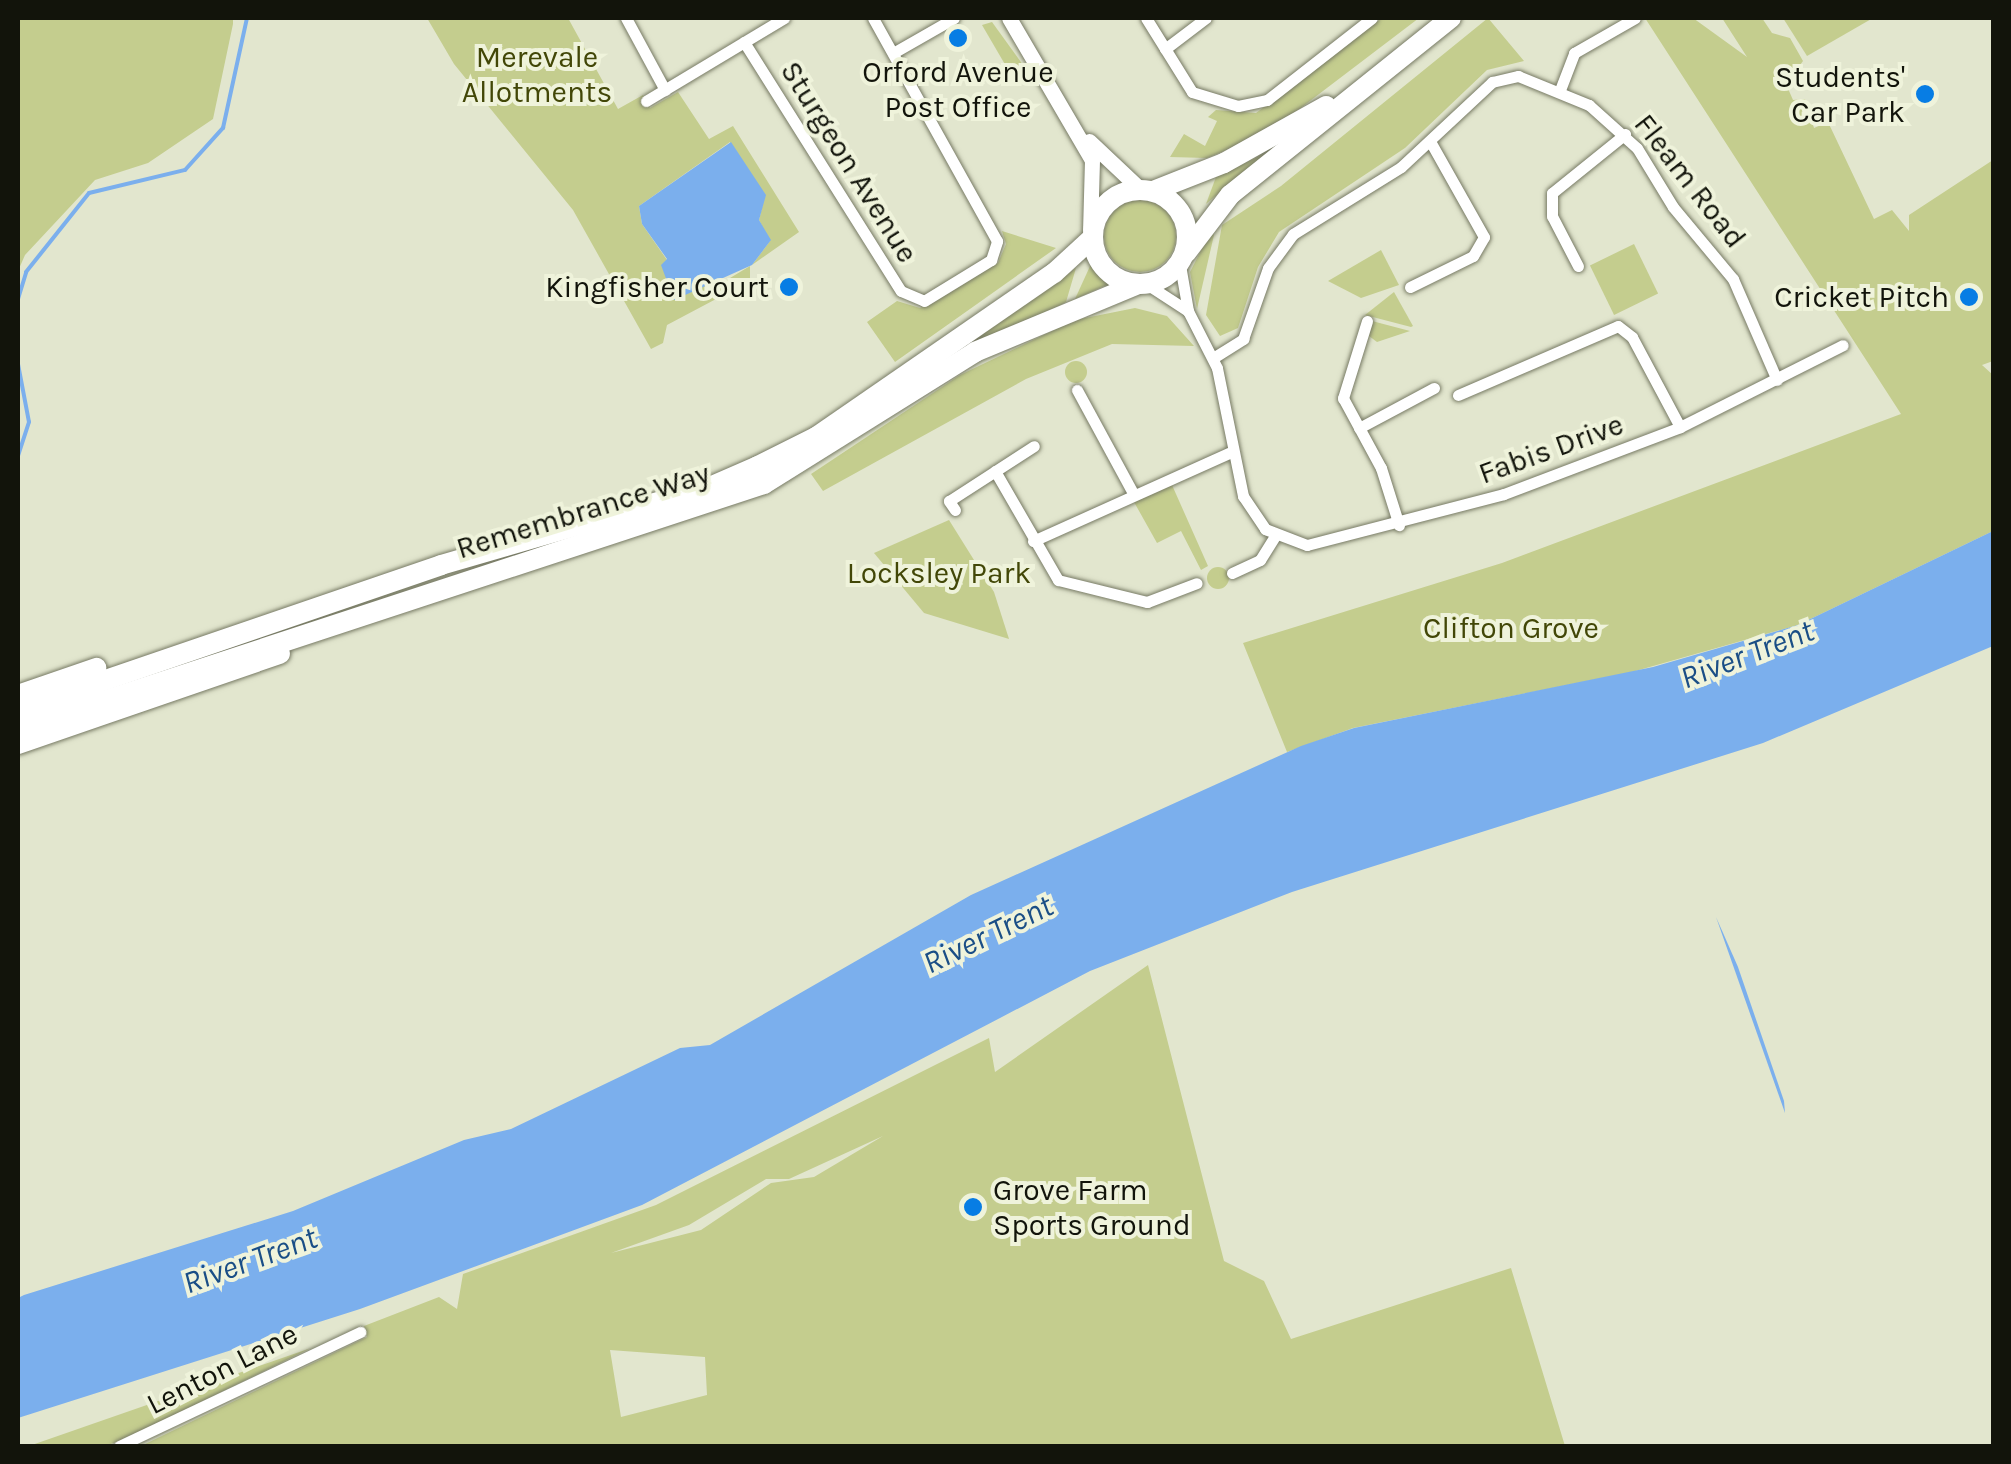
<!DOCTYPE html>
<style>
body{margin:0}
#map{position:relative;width:2011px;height:1464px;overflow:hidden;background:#e2e6ce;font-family:Karla,sans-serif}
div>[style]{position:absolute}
.green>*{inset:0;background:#c4cd8e;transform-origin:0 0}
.round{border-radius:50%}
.water>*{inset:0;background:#7bafed}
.stream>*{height:4px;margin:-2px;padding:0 2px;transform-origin:2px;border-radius:2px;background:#7bafed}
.roads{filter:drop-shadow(0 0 2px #777a64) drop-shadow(0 0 2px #777a64)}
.street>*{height:11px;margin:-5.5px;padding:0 5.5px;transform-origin:5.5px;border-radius:5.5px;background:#fff}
.secondary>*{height:15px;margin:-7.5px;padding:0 7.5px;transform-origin:7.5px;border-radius:7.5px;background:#fff}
.highway>*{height:20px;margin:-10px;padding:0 10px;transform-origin:10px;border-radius:10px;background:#fff}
.highway>.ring{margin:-10px;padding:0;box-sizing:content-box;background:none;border:20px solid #fff;border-radius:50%}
.dots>*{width:28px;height:28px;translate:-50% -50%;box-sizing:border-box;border:5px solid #eff3db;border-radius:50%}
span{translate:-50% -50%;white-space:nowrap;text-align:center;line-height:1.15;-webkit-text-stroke:8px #eff3db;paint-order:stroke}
.park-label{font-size:30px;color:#424707}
.poi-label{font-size:30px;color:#12140b}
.right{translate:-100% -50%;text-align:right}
.left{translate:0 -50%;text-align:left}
.street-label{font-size:30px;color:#12140b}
.water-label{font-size:32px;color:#1a4e86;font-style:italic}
.frame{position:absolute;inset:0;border:20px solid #12140b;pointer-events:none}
</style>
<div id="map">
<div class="green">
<i style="clip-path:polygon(18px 18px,233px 18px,233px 24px,213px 119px,148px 163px,95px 180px,25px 255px,18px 271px)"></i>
<i style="clip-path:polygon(427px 18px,568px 18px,618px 109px,643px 95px,650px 108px,678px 92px,709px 139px,733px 126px,799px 232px,752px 265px,770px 241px,759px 220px,765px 195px,730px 142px,639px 206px,642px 224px,667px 260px,725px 281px,750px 266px,750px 281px,667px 325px,663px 343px,651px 349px,573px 210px,454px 64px)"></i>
<i style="clip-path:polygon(1382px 18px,1419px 18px,1298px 110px,1236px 146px,1207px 158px,1170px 157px,1184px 134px,1205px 146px,1217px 121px,1208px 117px,1216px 110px,1256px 113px)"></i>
<i style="clip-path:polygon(1488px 18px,1524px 61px,1487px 70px,1405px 148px,1279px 232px,1258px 267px,1238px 328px,1220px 336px,1206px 315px,1222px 225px,1281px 186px)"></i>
<i style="clip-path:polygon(1645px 18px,1693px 18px,1747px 57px,1722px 18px,1762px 18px,1772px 33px,1790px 38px,1803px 61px,1786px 84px,1793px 100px,1805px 99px,1814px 128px,1828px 122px,1874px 219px,1892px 210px,1909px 231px,1909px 215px,1993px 160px,1993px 361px,1982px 365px,1993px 375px,1993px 531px,1798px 625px,1632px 672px,1353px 728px,1287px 752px,1243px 643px,1502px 563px,1901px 414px)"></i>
<i style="clip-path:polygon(1783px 18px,1873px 18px,1807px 56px)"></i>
<i style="clip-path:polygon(992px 22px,1023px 65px,1010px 73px,982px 25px)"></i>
<i style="clip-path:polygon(1266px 153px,1206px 204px,1216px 177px)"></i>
<i class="round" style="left:1104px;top:200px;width:72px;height:72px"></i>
<i style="clip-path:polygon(1002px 231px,1056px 248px,895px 362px,867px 322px,897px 301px,920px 308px,933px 303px,998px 263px,1006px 244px)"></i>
<i style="clip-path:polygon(1211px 231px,1214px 235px,1197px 309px,1190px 272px)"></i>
<i style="left:1634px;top:244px;width:55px;height:49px;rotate:64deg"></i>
<i style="clip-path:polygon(1381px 250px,1399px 285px,1361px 298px,1328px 281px)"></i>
<i style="clip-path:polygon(1091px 264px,1111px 283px,1075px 299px)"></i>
<i style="clip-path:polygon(1076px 268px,1066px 302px,705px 495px,1057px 282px)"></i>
<i style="clip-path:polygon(1394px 292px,1413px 326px,1411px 327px,1365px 315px)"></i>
<i style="clip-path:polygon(1135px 308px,1167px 316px,1194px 346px,1112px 344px,1026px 379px,823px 491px,811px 474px,960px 375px,1075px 320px)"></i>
<i style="clip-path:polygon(1372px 321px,1410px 331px,1377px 342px,1369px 336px)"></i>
<i class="round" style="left:1065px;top:361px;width:22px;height:22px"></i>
<i style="clip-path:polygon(1172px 485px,1208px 566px,1201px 570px,1181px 531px,1157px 543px,1134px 502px)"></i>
<i style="clip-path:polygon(949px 520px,994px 592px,1009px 639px,924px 613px,874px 553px)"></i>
<i class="round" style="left:1207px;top:567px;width:22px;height:22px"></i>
<i style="clip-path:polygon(evenodd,1148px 965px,1224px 1261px,1264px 1281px,1291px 1339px,1511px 1268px,1565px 1446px,141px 1446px,367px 1337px,364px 1326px,439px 1297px,457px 1309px,463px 1274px,656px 1205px,989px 1038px,995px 1072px,1148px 965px,883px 1136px,814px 1177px,771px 1183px,701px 1230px,611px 1253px,689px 1225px,766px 1179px,789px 1179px,883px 1136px,1148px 965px,610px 1350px,705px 1357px,707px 1395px,621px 1417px,610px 1350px)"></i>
<i style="clip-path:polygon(311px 1348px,125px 1439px,105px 1446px,29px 1446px)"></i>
</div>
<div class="water">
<i style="clip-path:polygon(731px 142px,766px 195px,759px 220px,771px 240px,752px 265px,674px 300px,661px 265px,667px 259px,642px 224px,639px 206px)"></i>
<i style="clip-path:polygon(1993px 531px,1993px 646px,1763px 743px,1292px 892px,1090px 971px,642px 1205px,360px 1309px,18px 1418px,18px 1298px,24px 1295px,293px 1211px,464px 1140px,511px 1129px,680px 1048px,710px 1045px,971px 895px,1301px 746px,1354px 728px,1653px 667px,1798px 625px)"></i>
<i style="clip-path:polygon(1716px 917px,1738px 967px,1784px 1101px,1785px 1113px)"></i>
</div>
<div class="stream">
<i style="left:18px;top:299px;width:28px;rotate:-73deg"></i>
<i style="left:26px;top:272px;width:101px;rotate:-51.4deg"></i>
<i style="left:89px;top:193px;width:99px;rotate:-13.5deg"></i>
<i style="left:185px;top:170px;width:57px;rotate:-47.9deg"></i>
<i style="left:223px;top:128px;width:113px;rotate:-77.7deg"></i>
<i style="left:18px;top:364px;width:59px;rotate:79.3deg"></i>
<i style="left:29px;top:422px;width:36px;rotate:108deg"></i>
</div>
<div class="roads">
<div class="street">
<i style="left:626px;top:18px;width:82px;rotate:61.6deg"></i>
<i style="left:1146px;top:18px;width:87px;rotate:58.1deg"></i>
<i style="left:1192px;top:92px;width:48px;rotate:16.9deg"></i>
<i style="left:1238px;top:106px;width:30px;rotate:-12deg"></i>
<i style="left:1267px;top:100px;width:133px;rotate:-38deg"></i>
<i style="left:744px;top:42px;width:294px;rotate:57.8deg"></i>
<i style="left:901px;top:291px;width:25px;rotate:23deg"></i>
<i style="left:924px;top:301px;width:79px;rotate:-31.5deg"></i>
<i style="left:991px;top:260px;width:20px;rotate:-72deg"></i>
<i style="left:997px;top:241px;width:255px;rotate:-119.1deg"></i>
<i style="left:1165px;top:49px;width:51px;rotate:-37.1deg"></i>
<i style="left:893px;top:53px;width:70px;rotate:-29.8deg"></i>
<i style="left:1560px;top:90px;width:40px;rotate:-69deg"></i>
<i style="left:1574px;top:53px;width:70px;rotate:-29.8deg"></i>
<i style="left:646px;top:101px;width:161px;rotate:-31deg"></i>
<i style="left:1180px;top:265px;width:47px;rotate:80.1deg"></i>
<i style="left:1188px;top:311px;width:64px;rotate:63deg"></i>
<i style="left:1217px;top:368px;width:131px;rotate:78.5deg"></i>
<i style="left:1243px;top:496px;width:40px;rotate:56deg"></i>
<i style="left:1265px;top:529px;width:45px;rotate:20.9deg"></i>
<i style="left:1307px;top:545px;width:203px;rotate:-14.5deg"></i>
<i style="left:1504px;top:494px;width:188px;rotate:-20.8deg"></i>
<i style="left:1680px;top:427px;width:182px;rotate:-26.7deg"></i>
<i style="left:1578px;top:266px;width:56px;rotate:-117.5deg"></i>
<i style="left:1552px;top:216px;width:23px;rotate:-90deg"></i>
<i style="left:1552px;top:193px;width:94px;rotate:-38.9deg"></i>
<i style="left:1148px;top:285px;width:48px;rotate:33deg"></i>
<i style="left:1410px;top:287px;width:70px;rotate:-26.2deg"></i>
<i style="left:1473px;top:256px;width:22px;rotate:-60deg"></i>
<i style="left:1484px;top:237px;width:110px;rotate:-119.4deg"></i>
<i style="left:1367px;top:321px;width:81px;rotate:107.3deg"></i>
<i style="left:1343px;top:398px;width:80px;rotate:61.5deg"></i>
<i style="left:1381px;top:468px;width:60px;rotate:72.5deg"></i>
<i style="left:1213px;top:358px;width:36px;rotate:-32deg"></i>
<i style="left:1243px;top:339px;width:75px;rotate:-70.6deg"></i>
<i style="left:1268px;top:268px;width:42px;rotate:-53.7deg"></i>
<i style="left:1293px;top:234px;width:127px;rotate:-31.8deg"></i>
<i style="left:1401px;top:167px;width:125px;rotate:-43deg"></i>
<i style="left:1492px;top:82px;width:27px;rotate:-13deg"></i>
<i style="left:1518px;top:76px;width:77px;rotate:22.2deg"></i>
<i style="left:1589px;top:105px;width:64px;rotate:41.9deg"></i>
<i style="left:1637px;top:148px;width:69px;rotate:58.6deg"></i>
<i style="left:1673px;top:207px;width:94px;rotate:50.2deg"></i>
<i style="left:1733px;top:279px;width:110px;rotate:66.5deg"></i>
<i style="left:1077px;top:390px;width:117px;rotate:61.5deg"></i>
<i style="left:1458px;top:395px;width:174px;rotate:-23.3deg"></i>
<i style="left:1618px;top:326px;width:18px;rotate:38deg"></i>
<i style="left:1632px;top:337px;width:102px;rotate:61.9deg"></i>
<i style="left:1359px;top:428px;width:85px;rotate:-28.1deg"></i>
<i style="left:995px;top:471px;width:126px;rotate:60deg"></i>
<i style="left:1058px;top:580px;width:92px;rotate:13.9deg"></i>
<i style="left:1147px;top:602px;width:53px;rotate:-20.8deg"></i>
<i style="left:955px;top:510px;width:11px;rotate:-124deg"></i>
<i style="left:949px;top:501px;width:101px;rotate:-32.9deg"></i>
<i style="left:1033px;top:541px;width:215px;rotate:-24.2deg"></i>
<i style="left:1232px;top:573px;width:31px;rotate:-25deg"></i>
<i style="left:1260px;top:560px;width:28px;rotate:-58deg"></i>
<i style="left:119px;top:1446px;width:267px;rotate:-25.3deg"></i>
</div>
<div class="secondary">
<i style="left:1009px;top:18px;width:164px;rotate:59.7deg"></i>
<i style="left:1092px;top:160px;width:70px;rotate:91.6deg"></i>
<i style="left:1089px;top:141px;width:70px;rotate:43.3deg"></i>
</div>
<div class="highway">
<i class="ring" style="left:1093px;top:190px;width:74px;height:74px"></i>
<i style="left:1153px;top:191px;width:76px;rotate:-21.5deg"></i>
<i style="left:1224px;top:163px;width:117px;rotate:-29.2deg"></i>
<i style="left:1186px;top:253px;width:73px;rotate:-52.8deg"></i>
<i style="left:1230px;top:195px;width:283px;rotate:-38.7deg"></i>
<i style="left:18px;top:695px;width:83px;rotate:-19.1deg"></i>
<i style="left:18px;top:710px;width:447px;rotate:-18.9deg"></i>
<i style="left:441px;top:565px;width:280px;rotate:-16.2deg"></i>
<i style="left:710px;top:487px;width:52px;rotate:-23.6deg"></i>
<i style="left:758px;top:466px;width:65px;rotate:-26.6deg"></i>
<i style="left:816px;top:437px;width:289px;rotate:-34.6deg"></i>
<i style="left:1054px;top:273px;width:49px;rotate:-42.5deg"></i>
<i style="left:18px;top:729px;width:785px;rotate:-18.18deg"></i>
<i style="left:764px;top:484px;width:249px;rotate:-32deg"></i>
<i style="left:975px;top:352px;width:174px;rotate:-22.6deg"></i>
<i style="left:18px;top:744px;width:277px;rotate:-19deg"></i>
</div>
</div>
<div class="dots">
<i style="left:958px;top:38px;background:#077de4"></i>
<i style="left:1925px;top:94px;background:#077de4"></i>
<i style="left:789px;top:287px;background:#077de4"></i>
<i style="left:1969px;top:297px;background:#077de4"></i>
<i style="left:973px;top:1207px;background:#077de4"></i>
</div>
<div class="park-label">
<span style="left:537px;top:74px">Merevale<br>Allotments</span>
<span style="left:939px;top:573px">Locksley Park</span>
<span style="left:1511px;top:628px">Clifton Grove</span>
</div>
<div class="poi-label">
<span style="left:958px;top:89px">Orford Avenue<br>Post Office</span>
<span class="right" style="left:1905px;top:94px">Students'<br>Car Park</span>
<span class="right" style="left:769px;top:287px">Kingfisher Court</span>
<span class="right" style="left:1949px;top:297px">Cricket Pitch</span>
<span class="left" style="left:993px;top:1207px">Grove Farm<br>Sports Ground</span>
</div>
<div class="street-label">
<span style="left:849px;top:162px;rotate:58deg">Sturgeon Avenue</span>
<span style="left:1690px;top:181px;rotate:52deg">Fleam Road</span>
<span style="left:1551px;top:449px;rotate:-20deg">Fabis Drive</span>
<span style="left:583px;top:511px;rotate:-17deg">Remembrance Way</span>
<span style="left:222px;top:1369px;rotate:-27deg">Lenton Lane</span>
</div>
<div class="water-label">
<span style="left:1747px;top:655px;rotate:-21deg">River Trent</span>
<span style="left:988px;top:935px;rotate:-26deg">River Trent</span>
<span style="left:250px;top:1261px;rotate:-20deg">River Trent</span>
</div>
<div class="frame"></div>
</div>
